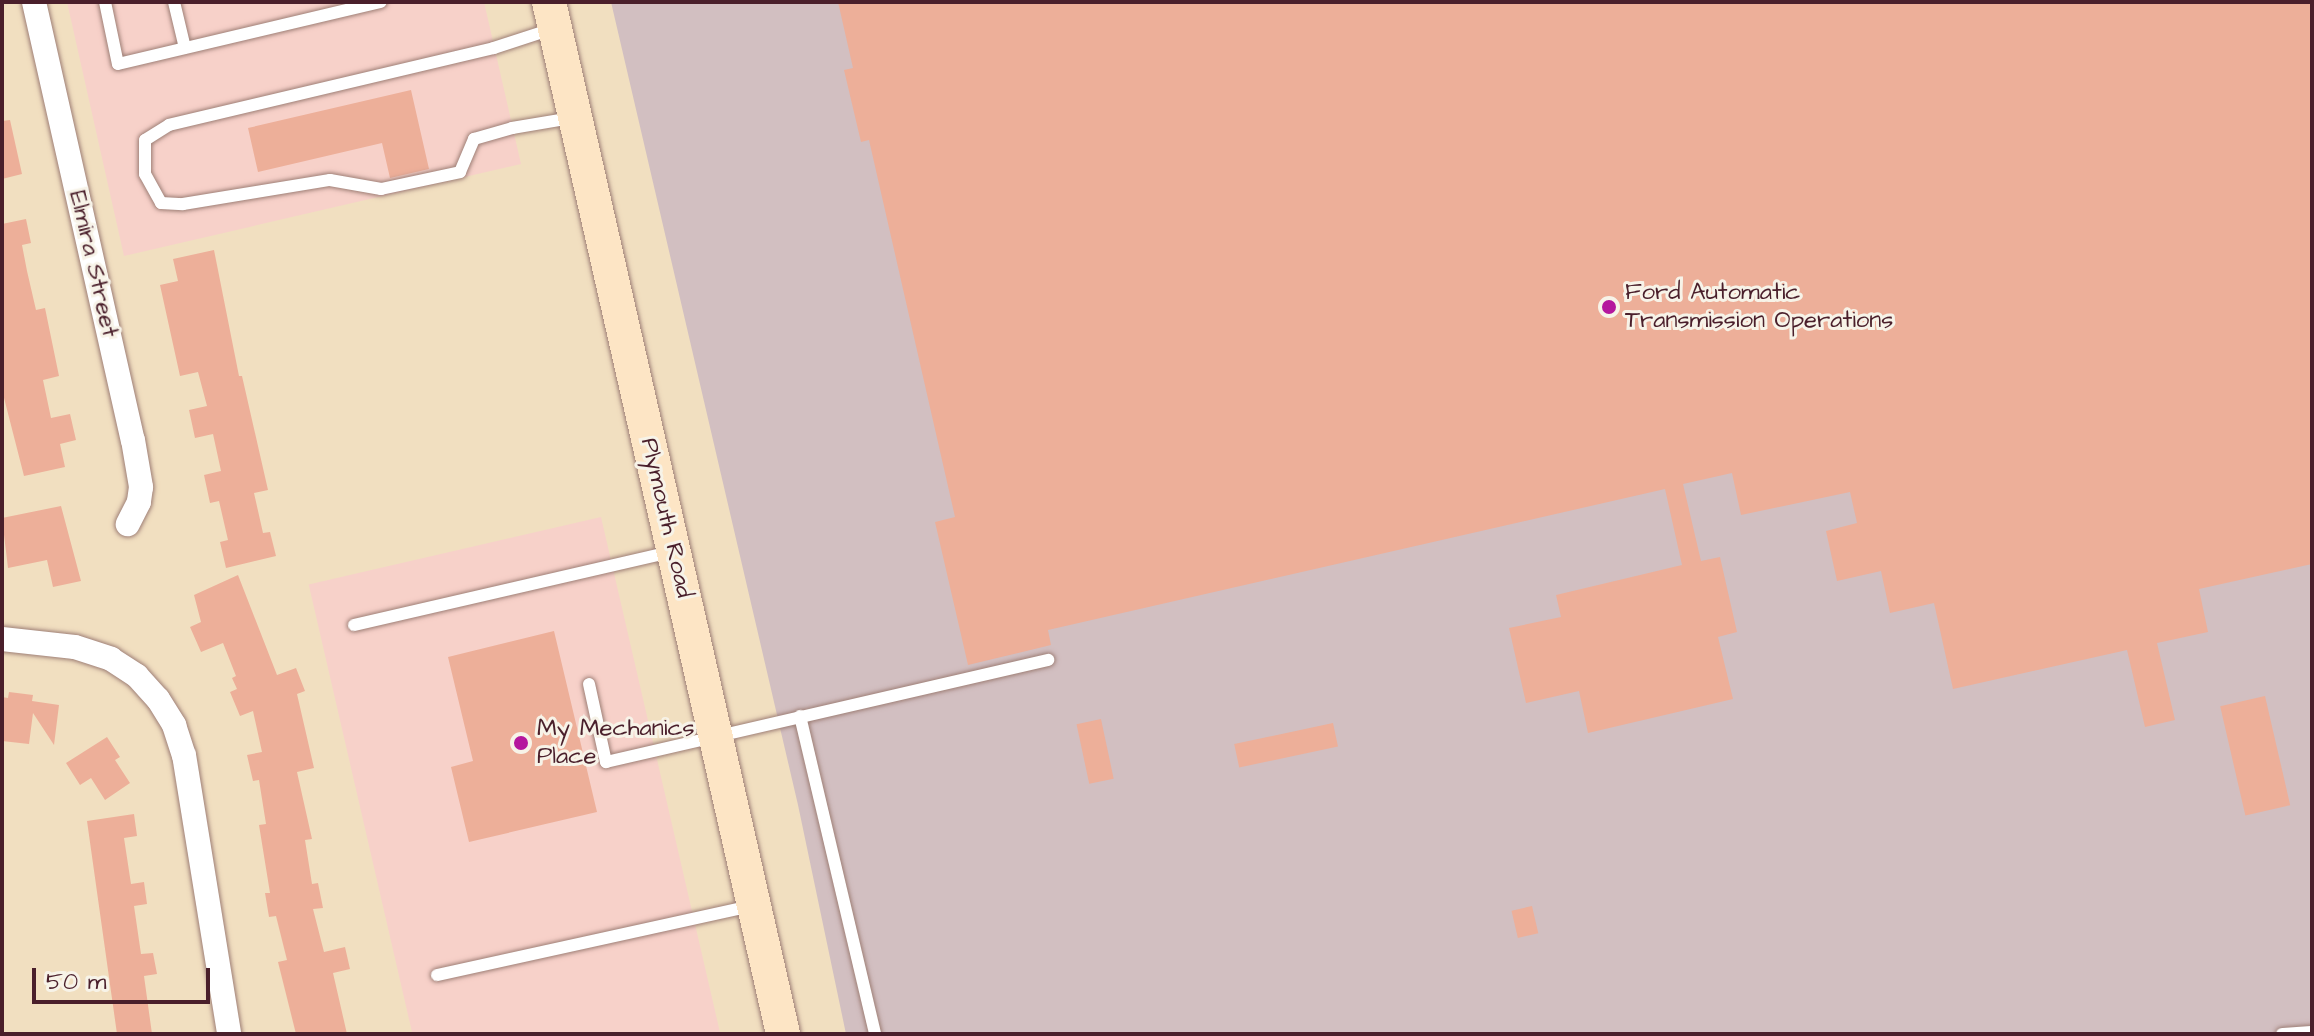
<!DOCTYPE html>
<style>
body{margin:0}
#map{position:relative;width:2314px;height:1036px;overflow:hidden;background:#f1dfc0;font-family:"Architects Daughter",sans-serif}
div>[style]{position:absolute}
.built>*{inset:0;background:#f7d1c9;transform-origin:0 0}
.industrial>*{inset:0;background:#d2bfc1}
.building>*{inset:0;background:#edaf99;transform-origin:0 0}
.roads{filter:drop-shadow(0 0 2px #9e7f76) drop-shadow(0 0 2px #9e7f76)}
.service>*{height:12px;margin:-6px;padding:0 6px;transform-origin:6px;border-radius:6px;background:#fff}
.minor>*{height:24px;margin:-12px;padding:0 12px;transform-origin:12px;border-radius:12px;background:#fff}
.secondary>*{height:34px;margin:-17px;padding:0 17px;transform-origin:17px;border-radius:17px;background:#fde5c5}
.dots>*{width:22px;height:22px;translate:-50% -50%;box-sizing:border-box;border:4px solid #f7f3e8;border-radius:50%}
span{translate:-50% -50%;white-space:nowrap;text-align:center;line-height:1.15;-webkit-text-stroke:6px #f7f3e8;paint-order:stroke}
.street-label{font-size:24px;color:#4a1f2b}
.poi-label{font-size:24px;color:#4a1f2b}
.left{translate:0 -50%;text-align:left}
.frame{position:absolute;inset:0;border:4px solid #4a1f2b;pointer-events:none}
.scale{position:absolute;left:32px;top:968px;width:178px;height:36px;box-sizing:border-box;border:4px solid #4a1f2b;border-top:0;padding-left:10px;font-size:24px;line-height:28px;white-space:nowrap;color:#4a1f2b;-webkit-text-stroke:6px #f7f3e8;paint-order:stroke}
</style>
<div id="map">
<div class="built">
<i style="clip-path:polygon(67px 2px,484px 2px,521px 164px,124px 256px)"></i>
<i style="left:601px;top:517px;width:531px;height:300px;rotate:77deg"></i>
</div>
<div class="industrial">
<i style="clip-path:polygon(611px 2px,2312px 2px,2312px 1034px,846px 1034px,798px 805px)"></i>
</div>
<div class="building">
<i style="clip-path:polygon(838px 2px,2312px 2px,2312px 564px,2199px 589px,2208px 632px,2157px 643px,2175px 720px,2145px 727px,2127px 650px,1953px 689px,1934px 603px,1890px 613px,1881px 571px,1837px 581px,1826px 531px,1857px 523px,1850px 492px,1741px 515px,1732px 473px,1683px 484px,1701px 561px,1720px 557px,1737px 632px,1718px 637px,1733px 699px,1588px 733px,1579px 691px,1526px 703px,1509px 628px,1561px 617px,1556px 595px,1682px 565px,1665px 489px,1048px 630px,1051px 645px,968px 665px,935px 522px,955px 517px,869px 140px,861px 142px,844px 70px,853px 68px)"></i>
<i style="clip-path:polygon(411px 90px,429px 169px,390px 178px,382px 143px,258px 172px,248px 128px)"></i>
<i style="clip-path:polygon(10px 120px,22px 174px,2px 179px,2px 121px)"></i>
<i style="clip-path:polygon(26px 219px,31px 243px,22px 245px,27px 271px,36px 310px,45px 308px,59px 376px,43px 380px,51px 418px,70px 414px,76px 440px,60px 444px,65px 467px,24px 476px,2px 390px,2px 224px)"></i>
<i style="clip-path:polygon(214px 250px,239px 376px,242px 376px,268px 490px,254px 493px,263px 533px,270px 532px,276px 556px,226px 568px,220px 542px,228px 540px,219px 501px,210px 503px,204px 475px,221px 471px,213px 434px,195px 438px,189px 410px,207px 406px,198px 372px,180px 376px,160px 285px,178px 281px,173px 259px)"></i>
<i style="clip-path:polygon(61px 506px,81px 581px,53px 587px,47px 560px,8px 568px,2px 518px)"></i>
<i style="clip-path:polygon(238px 575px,277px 675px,296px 668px,305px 691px,297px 694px,314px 768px,297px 772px,312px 839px,305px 840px,312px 884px,318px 883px,323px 908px,313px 909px,324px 952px,345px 947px,350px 969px,333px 973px,347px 1034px,296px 1034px,278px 962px,287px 960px,276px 916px,269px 917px,265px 893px,270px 893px,259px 825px,266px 824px,259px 780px,253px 781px,247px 755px,262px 752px,253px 711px,240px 716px,230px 692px,237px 689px,232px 678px,236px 676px,223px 643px,201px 652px,190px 627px,201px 622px,194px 595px)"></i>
<i style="clip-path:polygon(554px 631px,597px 812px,469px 842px,451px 767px,473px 761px,448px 657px)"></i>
<i style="clip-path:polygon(9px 692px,33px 695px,32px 701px,59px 705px,54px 745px,33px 713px,29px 744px,2px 741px,2px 697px,8px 698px)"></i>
<i style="left:2265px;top:696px;width:112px;height:46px;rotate:77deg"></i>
<i style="left:1101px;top:719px;width:61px;height:25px;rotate:78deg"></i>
<i style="left:1333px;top:723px;width:24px;height:101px;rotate:78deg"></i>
<i style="clip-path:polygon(107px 737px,120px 757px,115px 760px,130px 783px,105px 800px,91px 778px,80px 785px,66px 763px)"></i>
<i style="clip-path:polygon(134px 814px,137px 836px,124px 838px,131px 884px,144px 882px,147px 904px,134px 906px,141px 954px,153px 953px,157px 974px,144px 976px,152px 1034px,117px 1034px,87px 821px)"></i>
<i style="left:1532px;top:906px;width:28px;height:21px;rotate:77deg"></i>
</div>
<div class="roads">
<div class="service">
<i style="left:105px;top:2px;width:63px;rotate:78.2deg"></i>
<i style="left:118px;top:64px;width:270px;rotate:-13.3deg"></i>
<i style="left:174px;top:2px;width:47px;rotate:76.6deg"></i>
<i style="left:552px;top:29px;width:61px;rotate:161.9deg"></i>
<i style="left:494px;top:48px;width:334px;rotate:166.7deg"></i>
<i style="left:169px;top:125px;width:28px;rotate:148deg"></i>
<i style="left:145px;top:140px;width:34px;rotate:90deg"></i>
<i style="left:145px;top:174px;width:33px;rotate:61deg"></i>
<i style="left:161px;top:203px;width:22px;rotate:3deg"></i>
<i style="left:183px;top:204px;width:149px;rotate:-9.3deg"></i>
<i style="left:330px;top:180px;width:52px;rotate:10deg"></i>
<i style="left:381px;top:189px;width:81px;rotate:-12.1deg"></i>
<i style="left:460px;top:172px;width:36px;rotate:-67deg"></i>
<i style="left:474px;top:139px;width:40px;rotate:-16deg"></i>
<i style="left:512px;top:128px;width:61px;rotate:-9.5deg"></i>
<i style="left:354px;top:625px;width:325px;rotate:-13deg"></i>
<i style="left:589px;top:684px;width:80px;rotate:77.7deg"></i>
<i style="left:606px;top:762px;width:454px;rotate:-13deg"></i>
<i style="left:800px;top:716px;width:327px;rotate:76.7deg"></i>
<i style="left:437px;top:975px;width:321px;rotate:-12.4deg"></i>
<i style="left:2282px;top:1034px;width:30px;rotate:-4deg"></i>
</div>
<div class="minor">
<i style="left:34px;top:2px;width:449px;rotate:77.3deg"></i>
<i style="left:133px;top:440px;width:48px;rotate:80.3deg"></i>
<i style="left:141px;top:487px;width:15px;rotate:98deg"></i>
<i style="left:139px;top:502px;width:25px;rotate:117deg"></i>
<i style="left:2px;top:639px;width:73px;rotate:6.3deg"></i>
<i style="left:75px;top:647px;width:38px;rotate:18deg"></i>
<i style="left:111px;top:659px;width:31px;rotate:33deg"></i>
<i style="left:137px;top:676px;width:31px;rotate:48deg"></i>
<i style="left:158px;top:699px;width:31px;rotate:58deg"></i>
<i style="left:174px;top:725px;width:32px;rotate:72deg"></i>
<i style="left:184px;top:755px;width:283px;rotate:80.8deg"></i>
</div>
<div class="secondary">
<i style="left:549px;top:2px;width:1058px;rotate:77.22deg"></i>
</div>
</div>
<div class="dots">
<i style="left:1609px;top:307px;background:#b5179e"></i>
<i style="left:521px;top:743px;background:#b5179e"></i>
</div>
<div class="street-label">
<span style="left:93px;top:264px;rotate:77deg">Elmira Street</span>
<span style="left:666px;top:518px;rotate:77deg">Plymouth Road</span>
</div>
<div class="poi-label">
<span class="left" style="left:1625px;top:307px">Ford Automatic<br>Transmission Operations</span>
<span class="left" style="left:537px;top:743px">My Mechanics<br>Place</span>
</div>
<div class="frame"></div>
<div class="scale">50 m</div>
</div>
